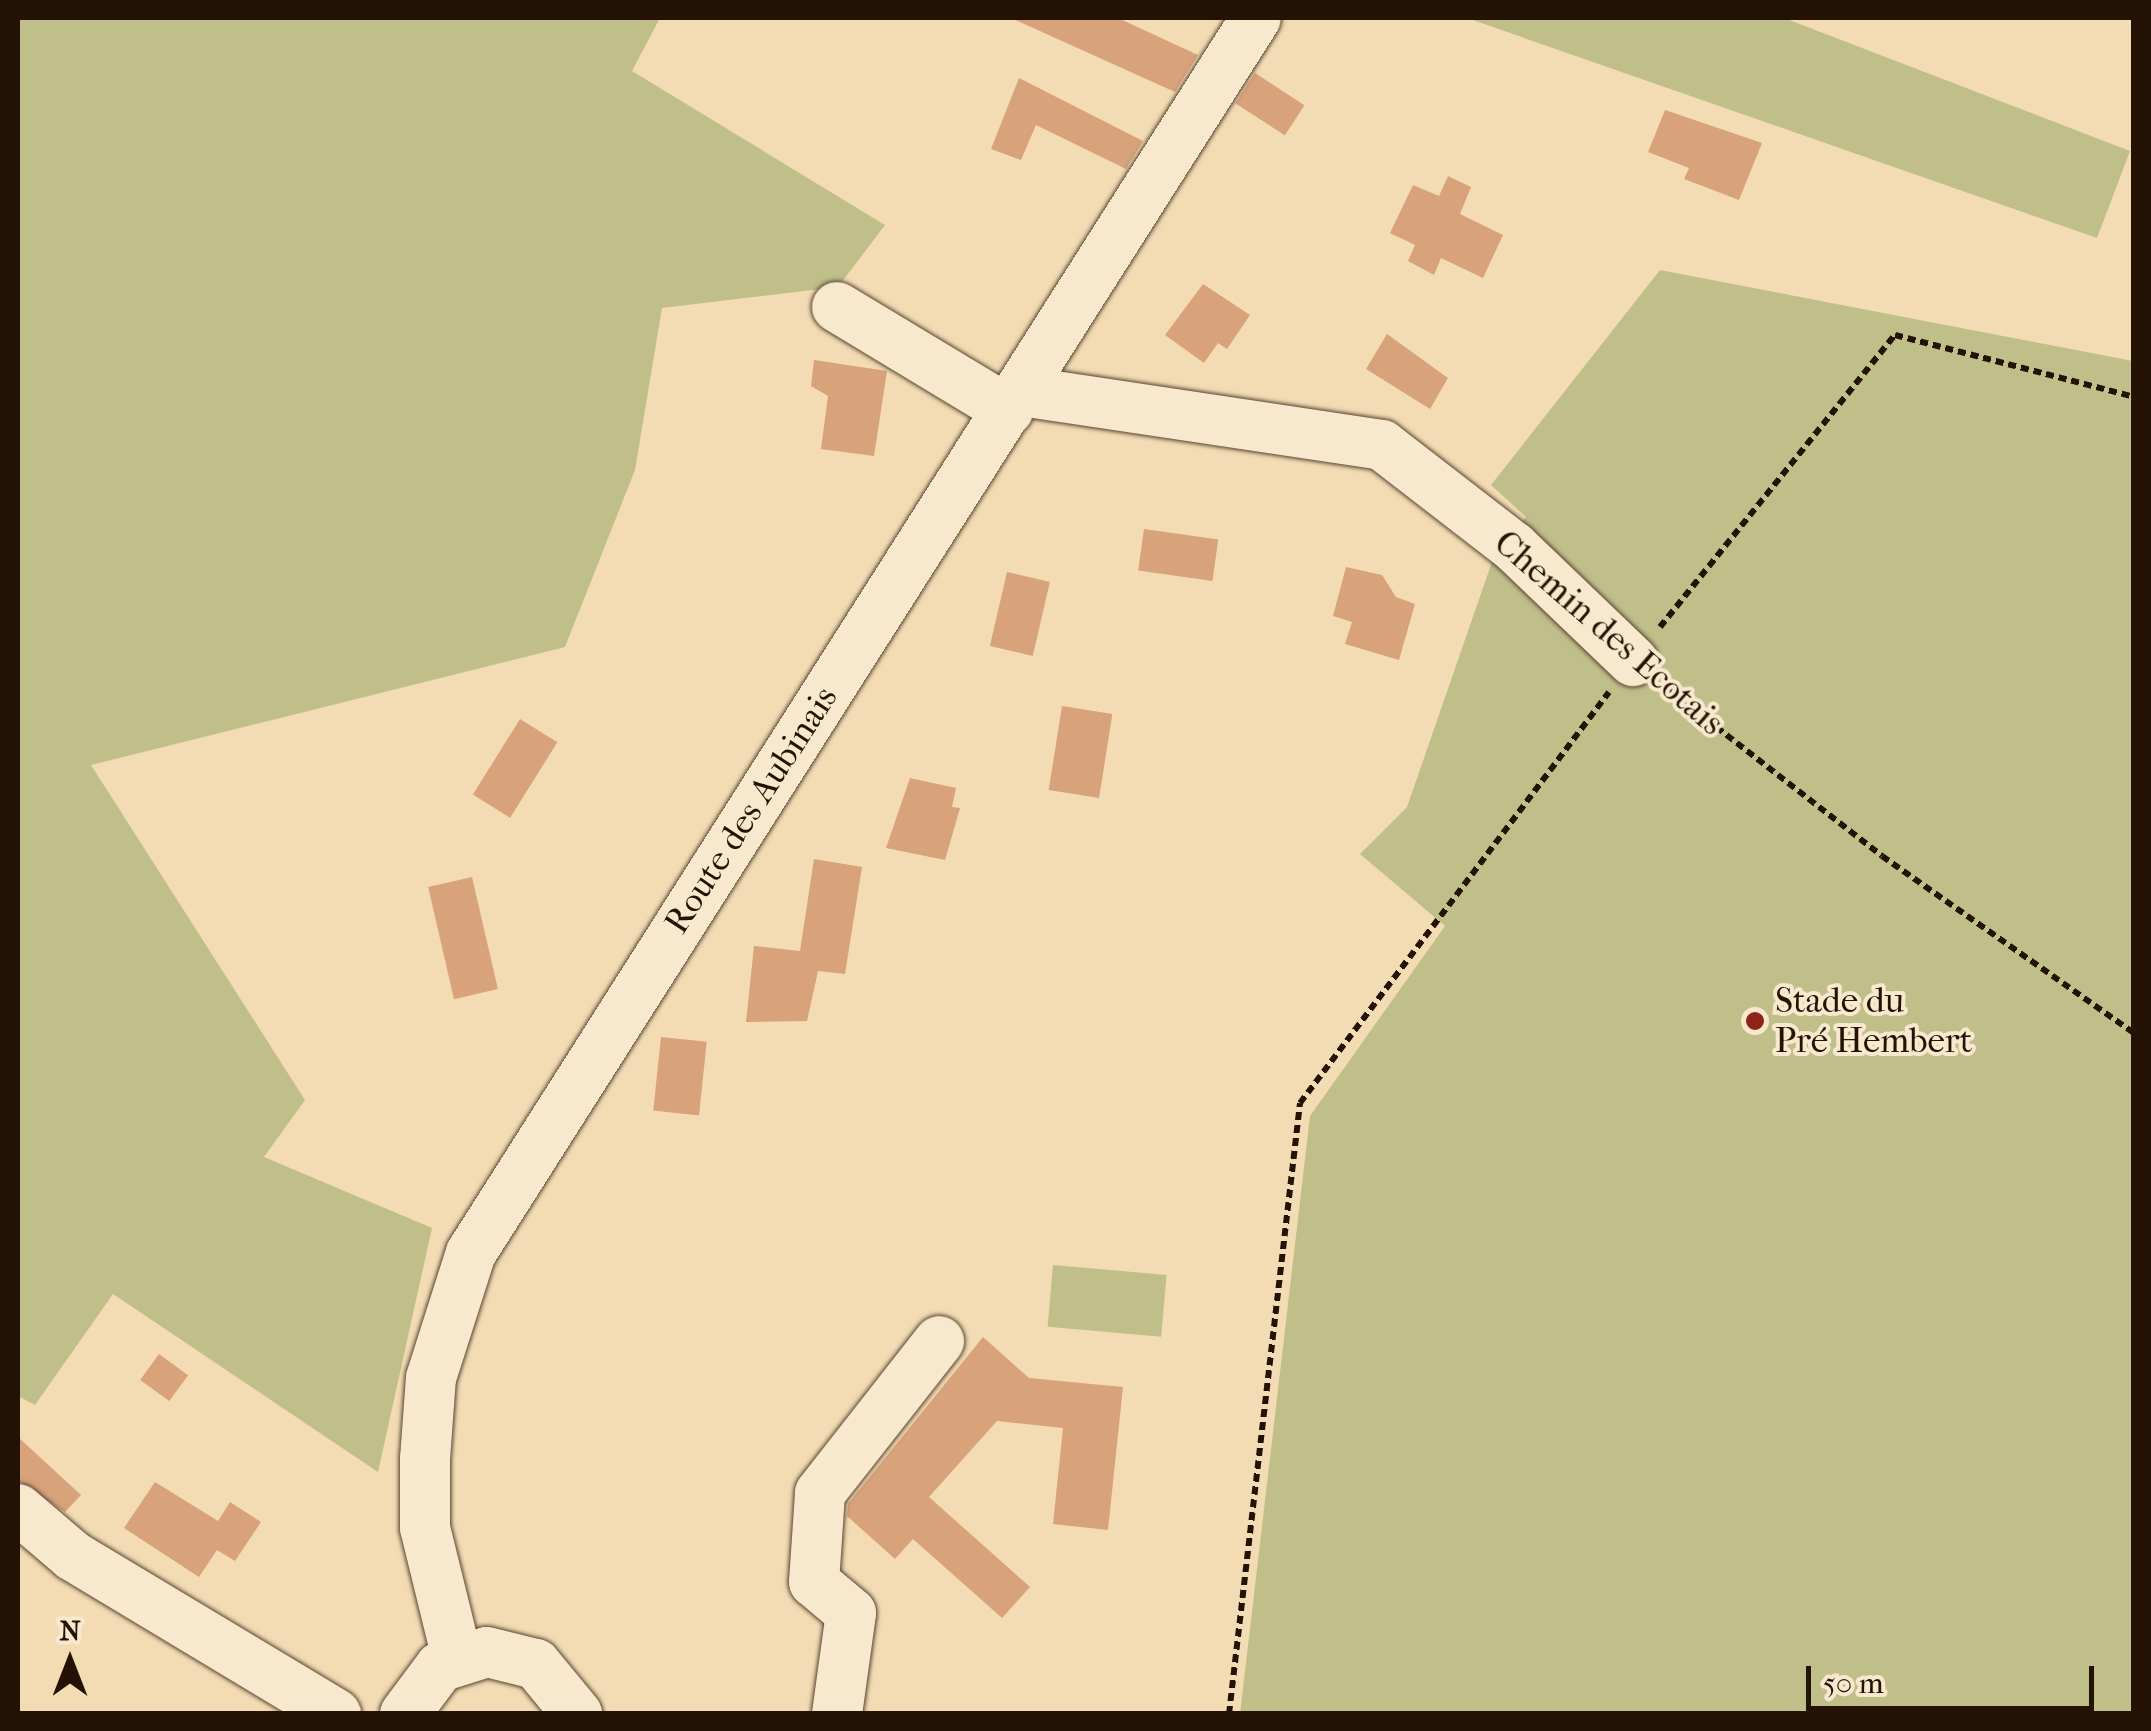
<!DOCTYPE html>
<meta charset="utf-8">
<style>
body{margin:0}
#map{position:relative;width:2151px;height:1731px;overflow:hidden;background:#f3dcb4;font-family:"IM FELL French Canon",serif}
div>[style]{position:absolute}
.green>*{inset:0;background:#c0bf8a;transform-origin:0 0}
.building>*{inset:0;background:#d8a27a;transform-origin:0 0}
.path>*{height:6px;margin-top:-3px;transform-origin:0;background:repeating-linear-gradient(90deg,#241304 0 8px,transparent 0 13px)}
.roads{filter:drop-shadow(0 0 2px #584530) drop-shadow(0 0 2px #584530)}
.minor>*{height:50px;margin:-25px;padding:0 25px;transform-origin:25px;border-radius:25px;background:#f7e8ce}
.dots>*{width:28px;height:28px;translate:-50% -50%;box-sizing:border-box;border:5px solid #f7e8ce;border-radius:50%}
span{translate:-50% -50%;white-space:nowrap;text-align:center;line-height:1.15;-webkit-text-stroke:8px #f7e8ce;paint-order:stroke}
.street-label{font-size:35px;color:#241304}
.poi-label{font-size:35px;color:#241304}
.left{translate:0 -50%;text-align:left}
.frame{position:absolute;inset:0;border:20px solid #241304;pointer-events:none}
.north{position:absolute;left:20px;top:1611px;width:100px;height:100px;-webkit-text-stroke:8px #f7e8ce;paint-order:stroke;rotate:0deg;font-size:28px;font-weight:700;line-height:40px;text-align:center;color:#241304}
.north::after{content:'';display:block;margin:auto;width:35px;height:45px;background:#241304;clip-path:polygon(50% 0,100% 100%,50% 72%,0 100%)}
.scale{position:absolute;left:1806px;top:1666px;width:288px;height:45px;box-sizing:border-box;border:5px solid #241304;border-top:0;padding-left:12px;font-size:30px;line-height:35px;white-space:nowrap;color:#241304;-webkit-text-stroke:8px #f7e8ce;paint-order:stroke}
</style>
<div id="map">
<div class="green">
<i style="clip-path:polygon(18px 18px,660px 18px,632px 71px,885px 225px,838px 287px,662px 308px,635px 470px,565px 647px,91px 765px,305px 1100px,264px 1157px,432px 1228px,378px 1472px,113px 1294px,35px 1405px,18px 1396px)"></i>
<i style="clip-path:polygon(1467px 18px,1784px 18px,2130px 151px,2097px 238px)"></i>
<i style="clip-path:polygon(1660px 270px,2133px 361px,2133px 1713px,1240px 1714px,1310px 1116px,1445px 926px,1360px 854px,1407px 807px,1494px 556px,1526px 517px,1491px 485px)"></i>
<i style="left:1053px;top:1265px;width:114px;height:62px;rotate:5deg"></i>
</div>
<div class="building">
<i style="clip-path:polygon(1011px 18px,1118px 18px,1198px 55px,1175px 92px)"></i>
<i style="left:1255px;top:73px;width:59px;height:36px;rotate:33deg"></i>
<i style="clip-path:polygon(1019px 78px,1143px 141px,1126px 169px,1036px 125px,1021px 160px,991px 149px)"></i>
<i style="clip-path:polygon(1665px 110px,1762px 143px,1739px 200px,1684px 179px,1689px 168px,1648px 152px)"></i>
<i style="clip-path:polygon(1448px 176px,1471px 187px,1460px 214px,1503px 235px,1483px 278px,1441px 258px,1434px 275px,1408px 261px,1415px 245px,1390px 233px,1413px 185px,1439px 196px)"></i>
<i style="clip-path:polygon(1203px 284px,1250px 315px,1227px 349px,1218px 343px,1204px 363px,1165px 335px)"></i>
<i style="clip-path:polygon(1387px 334px,1448px 378px,1430px 409px,1366px 369px)"></i>
<i style="clip-path:polygon(814px 360px,887px 371px,874px 456px,821px 449px,828px 396px,811px 386px)"></i>
<i style="left:1144px;top:529px;width:75px;height:42px;rotate:8deg"></i>
<i style="clip-path:polygon(1346px 567px,1382px 575px,1396px 597px,1415px 604px,1399px 660px,1345px 644px,1352px 622px,1333px 616px)"></i>
<i style="left:1007px;top:572px;width:44px;height:76px;rotate:13deg"></i>
<i style="left:1062px;top:706px;width:51px;height:85px;rotate:9deg"></i>
<i style="left:520px;top:719px;width:44px;height:89px;rotate:32deg"></i>
<i style="clip-path:polygon(910px 778px,956px 788px,952px 807px,960px 808px,945px 860px,886px 848px)"></i>
<i style="clip-path:polygon(814px 859px,862px 867px,845px 974px,818px 971px,807px 1021px,746px 1022px,754px 946px,800px 951px)"></i>
<i style="left:472px;top:877px;width:115px;height:45px;rotate:77deg"></i>
<i style="left:661px;top:1037px;width:46px;height:74px;rotate:6deg"></i>
<i style="clip-path:polygon(983px 1337px,1029px 1378px,1123px 1387px,1108px 1530px,1053px 1524px,1063px 1428px,997px 1421px,929px 1497px,1030px 1587px,1002px 1618px,913px 1539px,895px 1559px,847px 1516px,848px 1504px)"></i>
<i style="left:159px;top:1354px;width:36px;height:32px;rotate:36deg"></i>
<i style="clip-path:polygon(18px 1437px,81px 1495px,65px 1512px,18px 1481px)"></i>
<i style="clip-path:polygon(155px 1482px,218px 1521px,230px 1502px,261px 1522px,235px 1561px,217px 1550px,199px 1577px,124px 1528px)"></i>
</div>
<div class="path">
<i style="left:1660px;top:627px;width:375px;rotate:-51.2deg"></i>
<i style="left:1895px;top:335px;width:247px;rotate:14.5deg"></i>
<i style="left:1665px;top:687px;width:275px;rotate:37.9deg"></i>
<i style="left:1882px;top:856px;width:308px;rotate:35.1deg"></i>
<i style="left:1229px;top:1714px;width:615px;rotate:-83.37deg"></i>
<i style="left:1300px;top:1103px;width:514px;rotate:-53.06deg"></i>
</div>
<div class="roads">
<div class="minor">
<i style="left:837px;top:307px;width:200px;rotate:31.1deg"></i>
<i style="left:1021px;top:391px;width:365px;rotate:8.5deg"></i>
<i style="left:1382px;top:445px;width:167px;rotate:37.7deg"></i>
<i style="left:1514px;top:547px;width:165px;rotate:43.8deg"></i>
<i style="left:18px;top:1509px;width:72px;rotate:40.5deg"></i>
<i style="left:73px;top:1556px;width:307px;rotate:31deg"></i>
<i style="left:457px;top:1658px;width:134px;rotate:-103.8deg"></i>
<i style="left:425px;top:1528px;width:69px;rotate:-90deg"></i>
<i style="left:425px;top:1459px;width:81px;rotate:-85.8deg"></i>
<i style="left:431px;top:1378px;width:131px;rotate:-72.3deg"></i>
<i style="left:471px;top:1253px;width:1463px;rotate:-57.56deg"></i>
<i style="left:405px;top:1714px;width:59px;rotate:-53.3deg"></i>
<i style="left:440px;top:1667px;width:49px;rotate:-17.7deg"></i>
<i style="left:487px;top:1652px;width:50px;rotate:13.8deg"></i>
<i style="left:536px;top:1664px;width:65px;rotate:50.6deg"></i>
<i style="left:837px;top:1714px;width:102px;rotate:-82.1deg"></i>
<i style="left:851px;top:1613px;width:48px;rotate:-140deg"></i>
<i style="left:814px;top:1582px;width:89px;rotate:-86.1deg"></i>
<i style="left:820px;top:1493px;width:193px;rotate:-51.9deg"></i>
</div>
</div>
<div class="dots">
<i style="left:1755px;top:1021px;background:#8f2418"></i>
</div>
<div class="street-label">
<span style="left:1609px;top:633px;rotate:41deg">Chemin des Ecotais</span>
<span style="left:751px;top:810px;rotate:-57deg">Route des Aubinais</span>
</div>
<div class="poi-label">
<span class="left" style="left:1775px;top:1021px">Stade du<br>Pré Hembert</span>
</div>
<div class="frame"></div>
<div class="north">N</div>
<div class="scale">50 m</div>
</div>
